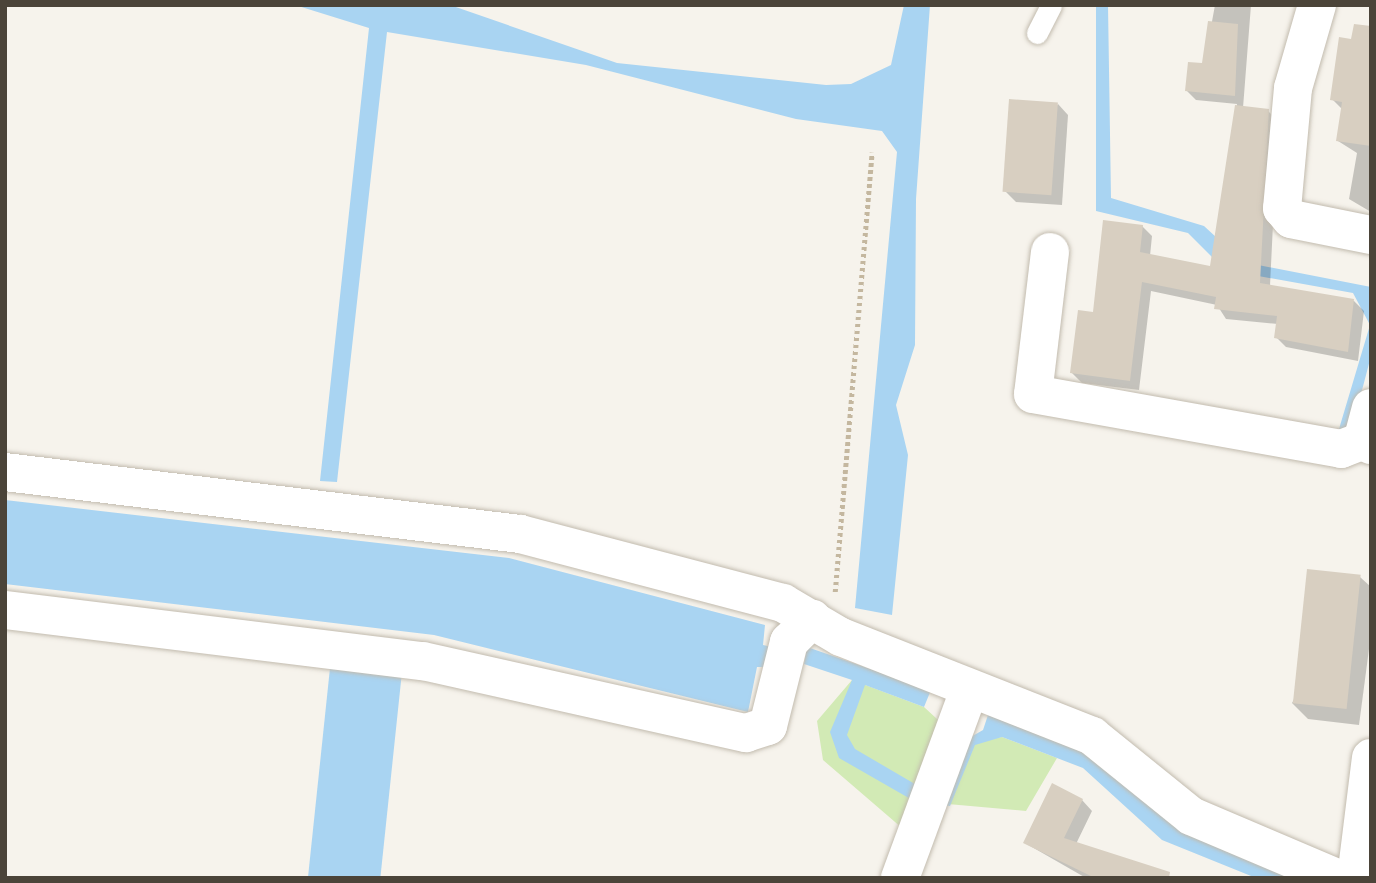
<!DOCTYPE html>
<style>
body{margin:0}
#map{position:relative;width:1376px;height:883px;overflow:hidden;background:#f6f3ec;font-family:Inter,sans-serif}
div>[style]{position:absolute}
.green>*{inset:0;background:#d2eab5}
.water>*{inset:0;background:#a9d4f2;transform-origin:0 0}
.shadow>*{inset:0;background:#0003}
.building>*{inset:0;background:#d8cfc1;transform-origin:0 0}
.path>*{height:4.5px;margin-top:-2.25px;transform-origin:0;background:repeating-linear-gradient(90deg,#c4b79f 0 3.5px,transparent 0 7px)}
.roads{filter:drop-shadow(0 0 2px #c2bbae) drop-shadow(0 0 2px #c2bbae)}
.service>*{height:21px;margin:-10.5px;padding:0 10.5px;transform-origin:10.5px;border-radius:10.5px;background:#fff}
.minor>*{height:38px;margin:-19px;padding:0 19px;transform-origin:19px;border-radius:19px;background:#fff}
span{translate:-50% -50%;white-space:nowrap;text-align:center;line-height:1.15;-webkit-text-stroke:7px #fff;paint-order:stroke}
.frame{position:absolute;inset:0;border:7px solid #4b4439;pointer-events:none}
</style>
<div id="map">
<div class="green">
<i style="clip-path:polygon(852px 680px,924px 707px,962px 742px,1002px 737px,1057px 758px,1026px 811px,914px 801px,902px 828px,823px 760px,817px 721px)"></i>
</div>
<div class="water">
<i style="clip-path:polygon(295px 5px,450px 5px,617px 63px,826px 85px,851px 84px,891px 65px,904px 5px,930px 5px,916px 199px,915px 345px,896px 405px,908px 455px,892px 615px,855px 608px,897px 152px,882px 131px,796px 119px,586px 65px,387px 32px,337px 482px,320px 481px,369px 28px)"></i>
<i style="clip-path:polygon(1096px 5px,1108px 5px,1111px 198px,1204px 226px,1243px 262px,1371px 287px,1371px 356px,1351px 432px,1339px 429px,1370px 325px,1353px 293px,1225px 270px,1188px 233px,1096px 211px)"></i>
<i style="clip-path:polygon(5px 500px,509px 558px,765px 625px,763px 645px,772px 647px,768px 667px,757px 667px,748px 712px,434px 635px,5px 584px)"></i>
<i style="clip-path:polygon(807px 647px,931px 690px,924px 707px,865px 685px,847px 735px,855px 749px,920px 787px,914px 801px,839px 758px,830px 732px,852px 680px,804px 664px)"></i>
<i style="left:330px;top:668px;width:72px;height:211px;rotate:6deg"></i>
<i style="clip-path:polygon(988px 715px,1092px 755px,1303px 878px,1256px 878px,1162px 840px,1083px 768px,1002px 737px,975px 745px,950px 806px,937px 804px,962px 742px,983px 730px)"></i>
</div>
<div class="shadow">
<i style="clip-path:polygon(1215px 5px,1251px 5px,1243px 108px,1268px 111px,1278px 121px,1270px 286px,1354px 301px,1364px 311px,1358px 361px,1286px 347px,1276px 337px,1278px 324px,1226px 319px,1217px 305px,1151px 291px,1139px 390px,1082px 383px,1072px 373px,1094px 314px,1142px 226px,1152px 236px,1150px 256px,1212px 268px,1237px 104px,1196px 100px,1187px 91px,1204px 65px)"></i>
<i style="clip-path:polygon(1371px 44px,1371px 212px,1349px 199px,1357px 153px,1338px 141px,1343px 110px,1332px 99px)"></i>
<i style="clip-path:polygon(1058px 104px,1068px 115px,1062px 205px,1016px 202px,1005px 191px)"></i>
<i style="clip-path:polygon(1360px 577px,1371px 587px,1371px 634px,1359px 725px,1308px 719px,1292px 703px)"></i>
<i style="clip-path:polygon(1082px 800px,1092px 811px,1076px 844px,1159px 878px,1086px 878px,1025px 843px)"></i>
</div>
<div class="building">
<i style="clip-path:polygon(1208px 21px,1238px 24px,1235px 96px,1185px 91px,1188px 62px,1202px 63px)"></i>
<i style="clip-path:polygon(1354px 24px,1371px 26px,1371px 146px,1336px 141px,1342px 102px,1330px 100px,1339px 37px,1351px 39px)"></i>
<i style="left:1009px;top:99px;width:49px;height:93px;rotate:4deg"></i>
<i style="clip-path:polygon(1235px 105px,1269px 109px,1260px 283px,1354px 299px,1348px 352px,1274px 338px,1277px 316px,1214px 309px,1216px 297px,1142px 282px,1130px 381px,1070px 373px,1078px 310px,1093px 312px,1103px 220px,1143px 225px,1140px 252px,1210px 266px)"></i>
<i style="left:1307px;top:569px;width:54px;height:135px;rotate:6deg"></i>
<i style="clip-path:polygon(1052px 783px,1083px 799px,1064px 838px,1170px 872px,1169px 878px,1095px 878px,1023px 843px)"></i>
</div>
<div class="path">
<i style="left:835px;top:592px;width:441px;rotate:-85.2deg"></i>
</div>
<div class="roads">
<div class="service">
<i style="left:1037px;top:33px;width:31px;rotate:-63deg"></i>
</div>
<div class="minor">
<i style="left:1317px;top:5px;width:86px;rotate:106.1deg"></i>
<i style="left:1293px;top:88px;width:121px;rotate:95.2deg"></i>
<i style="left:1282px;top:208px;width:14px;rotate:51deg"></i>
<i style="left:1291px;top:219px;width:82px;rotate:11.3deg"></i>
<i style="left:1050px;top:252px;width:143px;rotate:96.8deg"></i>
<i style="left:1033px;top:394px;width:313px;rotate:10.1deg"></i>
<i style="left:1341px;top:449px;width:22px;rotate:-21deg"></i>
<i style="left:1371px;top:408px;width:34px;rotate:105deg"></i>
<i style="left:1362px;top:441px;width:10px;rotate:24deg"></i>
<i style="left:5px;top:472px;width:519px;rotate:6.86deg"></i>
<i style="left:520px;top:534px;width:272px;rotate:14.7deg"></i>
<i style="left:783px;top:603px;width:67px;rotate:30.4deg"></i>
<i style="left:841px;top:637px;width:270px;rotate:21.5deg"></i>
<i style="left:1092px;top:736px;width:127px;rotate:38.9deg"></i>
<i style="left:1191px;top:816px;width:159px;rotate:23deg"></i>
<i style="left:5px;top:610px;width:421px;rotate:7deg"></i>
<i style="left:423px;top:661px;width:331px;rotate:12.6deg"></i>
<i style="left:746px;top:733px;width:23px;rotate:-18deg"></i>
<i style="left:768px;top:726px;width:87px;rotate:-76deg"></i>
<i style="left:789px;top:642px;width:33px;rotate:-45deg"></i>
<i style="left:900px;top:878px;width:202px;rotate:-69.8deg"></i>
<i style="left:1356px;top:878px;width:121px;rotate:-82.9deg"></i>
</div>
</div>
<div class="frame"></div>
</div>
